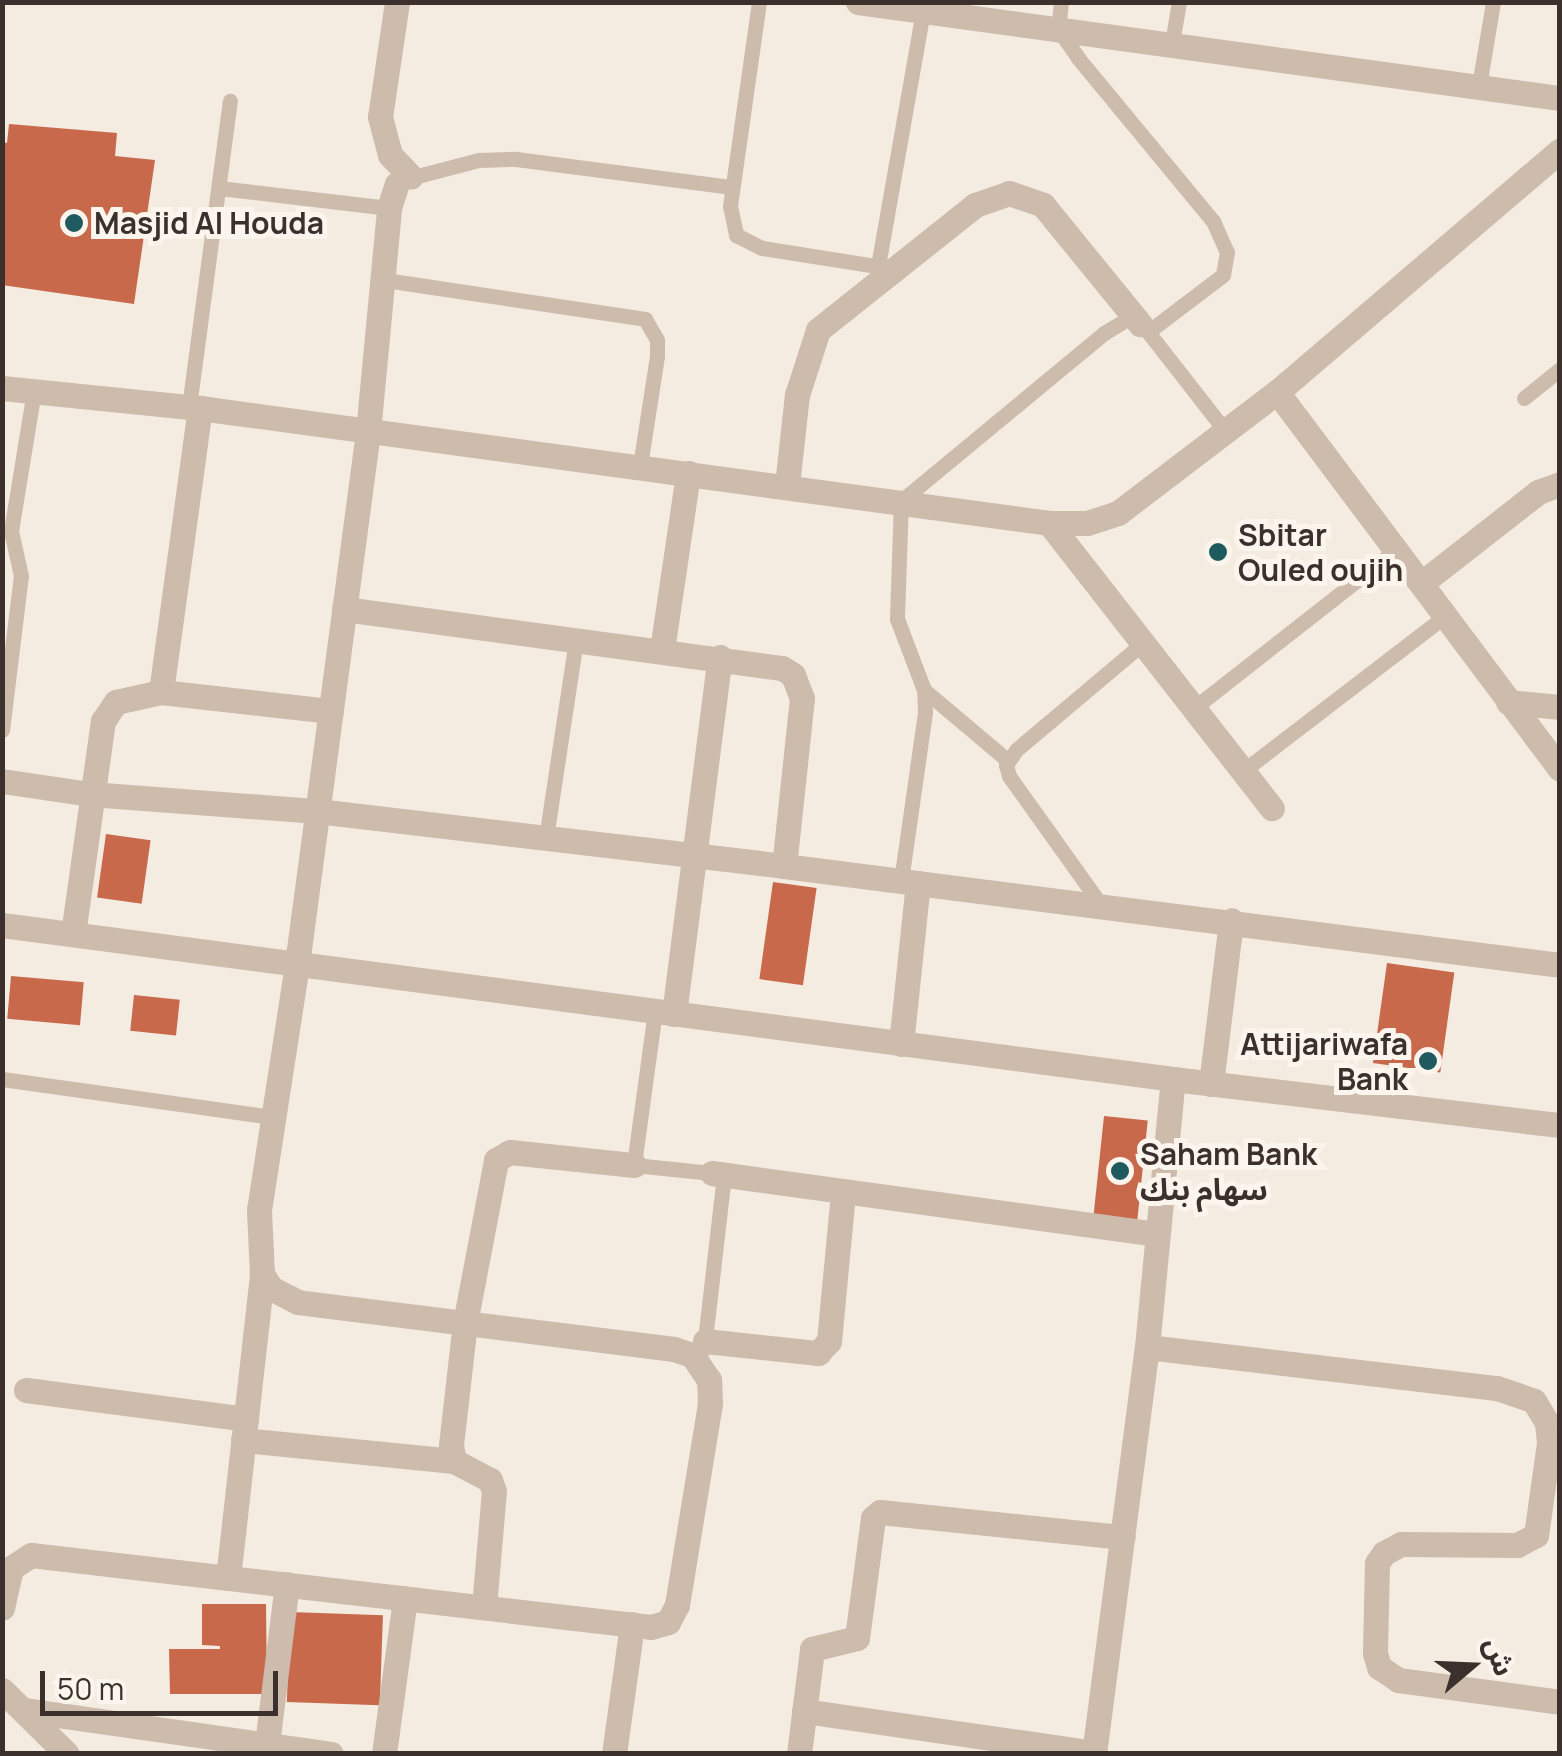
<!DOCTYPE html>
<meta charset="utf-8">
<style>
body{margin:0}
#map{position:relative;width:1562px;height:1756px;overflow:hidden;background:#f4ebe1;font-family:Manrope,"Noto Sans Arabic",sans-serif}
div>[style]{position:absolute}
.building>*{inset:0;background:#c8694b;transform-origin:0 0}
.service>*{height:15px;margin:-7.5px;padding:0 7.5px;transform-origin:7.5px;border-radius:7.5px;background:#cdbbac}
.minor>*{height:25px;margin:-12.5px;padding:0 12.5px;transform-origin:12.5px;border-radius:12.5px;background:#cdbbac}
.tertiary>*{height:25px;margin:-12.5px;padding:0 12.5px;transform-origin:12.5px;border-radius:12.5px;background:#cdbbac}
.dots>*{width:28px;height:28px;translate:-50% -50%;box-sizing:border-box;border:5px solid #fbf5ee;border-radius:50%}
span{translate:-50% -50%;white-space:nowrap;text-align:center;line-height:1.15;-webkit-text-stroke:10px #fbf5ee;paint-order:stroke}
.poi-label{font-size:30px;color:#3b302b;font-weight:700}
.left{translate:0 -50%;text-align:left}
.right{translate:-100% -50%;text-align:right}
.frame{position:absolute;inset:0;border:5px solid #3b302b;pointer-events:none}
.north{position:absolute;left:1422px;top:1616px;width:100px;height:100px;-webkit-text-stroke:8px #fbf5ee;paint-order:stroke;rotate:71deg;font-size:28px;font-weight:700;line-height:40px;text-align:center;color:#3b302b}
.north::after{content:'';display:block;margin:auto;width:35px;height:45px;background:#3b302b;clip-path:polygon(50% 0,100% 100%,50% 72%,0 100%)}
.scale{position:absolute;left:40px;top:1671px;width:238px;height:45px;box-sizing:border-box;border:5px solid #3b302b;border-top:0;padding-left:12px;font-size:30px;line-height:35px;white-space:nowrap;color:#3b302b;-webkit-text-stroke:8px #fbf5ee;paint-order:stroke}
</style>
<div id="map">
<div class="building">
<i style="clip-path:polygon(9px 124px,117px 133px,115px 156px,155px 160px,134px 304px,2px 285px,2px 142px,7px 143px)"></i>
<i style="left:106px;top:834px;width:45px;height:64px;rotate:8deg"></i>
<i style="left:773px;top:882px;width:44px;height:98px;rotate:8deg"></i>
<i style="left:1387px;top:963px;width:68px;height:101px;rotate:8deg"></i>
<i style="left:11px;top:976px;width:73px;height:43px;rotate:5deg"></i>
<i style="left:134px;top:995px;width:46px;height:36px;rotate:6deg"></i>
<i style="left:1104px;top:1116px;width:44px;height:106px;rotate:6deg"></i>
<i style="clip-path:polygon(202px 1604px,266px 1604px,267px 1694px,170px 1694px,169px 1649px,220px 1649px,220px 1646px,202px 1645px)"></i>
<i style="left:290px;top:1612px;width:93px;height:90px;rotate:2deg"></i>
</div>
<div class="service">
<i style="left:759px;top:2px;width:206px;rotate:98.1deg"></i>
<i style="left:730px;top:206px;width:30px;rotate:78deg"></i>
<i style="left:736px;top:235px;width:29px;rotate:27deg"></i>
<i style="left:762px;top:248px;width:134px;rotate:9deg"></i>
<i style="left:1061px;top:2px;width:27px;rotate:96deg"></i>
<i style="left:1058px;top:29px;width:35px;rotate:55deg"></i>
<i style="left:1078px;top:58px;width:212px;rotate:50.4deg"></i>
<i style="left:1213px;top:221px;width:34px;rotate:66deg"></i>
<i style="left:1227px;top:252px;width:23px;rotate:100deg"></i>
<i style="left:1223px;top:275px;width:94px;rotate:142.8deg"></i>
<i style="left:1172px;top:43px;width:42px;rotate:-80.3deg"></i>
<i style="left:1479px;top:86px;width:85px;rotate:-80.5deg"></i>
<i style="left:406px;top:179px;width:75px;rotate:-14.6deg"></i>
<i style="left:479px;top:160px;width:37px;rotate:-2deg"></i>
<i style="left:516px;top:159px;width:218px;rotate:7.4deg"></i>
<i style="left:219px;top:188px;width:171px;rotate:6.7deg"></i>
<i style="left:878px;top:266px;width:259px;rotate:-80deg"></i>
<i style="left:385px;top:280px;width:263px;rotate:8.5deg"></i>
<i style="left:645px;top:319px;width:24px;rotate:60deg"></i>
<i style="left:657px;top:340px;width:16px;rotate:90deg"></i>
<i style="left:657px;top:356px;width:111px;rotate:98.8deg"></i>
<i style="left:1524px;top:398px;width:46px;rotate:-38.9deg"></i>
<i style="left:189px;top:407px;width:309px;rotate:-82.4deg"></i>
<i style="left:924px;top:690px;width:109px;rotate:40.1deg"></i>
<i style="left:1194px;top:708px;width:258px;rotate:-38.1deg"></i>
<i style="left:2px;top:730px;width:155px;rotate:-83deg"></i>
<i style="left:21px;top:576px;width:46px;rotate:-102.5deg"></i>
<i style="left:11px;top:531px;width:142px;rotate:-80.7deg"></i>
<i style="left:1243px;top:771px;width:256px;rotate:-37.5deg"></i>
<i style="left:546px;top:838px;width:201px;rotate:-81.4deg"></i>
<i style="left:901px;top:881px;width:170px;rotate:-81.9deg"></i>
<i style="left:925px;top:713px;width:23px;rotate:-92deg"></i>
<i style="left:924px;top:690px;width:76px;rotate:-110.8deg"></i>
<i style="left:897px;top:619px;width:118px;rotate:-88.1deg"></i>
<i style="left:901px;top:501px;width:264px;rotate:-39.6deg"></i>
<i style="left:1104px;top:333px;width:26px;rotate:-31deg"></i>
<i style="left:1126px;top:320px;width:8px"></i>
<i style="left:1134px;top:320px;width:18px;rotate:41deg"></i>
<i style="left:1148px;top:332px;width:127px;rotate:52deg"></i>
<i style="left:1101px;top:905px;width:158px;rotate:-125.5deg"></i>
<i style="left:1009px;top:776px;width:11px;rotate:-105deg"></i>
<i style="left:1006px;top:765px;width:18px;rotate:-56deg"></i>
<i style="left:1016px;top:750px;width:166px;rotate:-40.1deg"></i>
<i style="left:655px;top:1011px;width:155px;rotate:97.8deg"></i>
<i style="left:634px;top:1165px;width:78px;rotate:5.9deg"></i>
<i style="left:712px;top:1173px;width:16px;rotate:45deg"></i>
<i style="left:723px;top:1184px;width:166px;rotate:96.6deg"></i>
<i style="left:2px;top:1079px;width:274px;rotate:8deg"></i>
</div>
<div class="minor">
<i style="left:397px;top:2px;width:116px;rotate:98.4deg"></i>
<i style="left:380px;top:117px;width:39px;rotate:75deg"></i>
<i style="left:390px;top:155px;width:30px;rotate:46deg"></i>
<i style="left:2px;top:388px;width:199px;rotate:5.8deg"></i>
<i style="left:200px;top:408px;width:857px;rotate:7.71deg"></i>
<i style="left:1049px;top:523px;width:38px"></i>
<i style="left:1087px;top:523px;width:33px;rotate:-18deg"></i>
<i style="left:1118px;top:513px;width:200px;rotate:-37.3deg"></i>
<i style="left:1277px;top:392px;width:372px;rotate:-40.5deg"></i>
<i style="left:1277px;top:392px;width:471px;rotate:53.1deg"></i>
<i style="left:787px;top:485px;width:91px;rotate:-83.7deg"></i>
<i style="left:797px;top:395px;width:68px;rotate:-72.1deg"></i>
<i style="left:818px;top:330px;width:201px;rotate:-38.5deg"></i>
<i style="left:975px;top:205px;width:36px;rotate:-19deg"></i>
<i style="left:1009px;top:193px;width:36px;rotate:19deg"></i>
<i style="left:1043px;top:205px;width:154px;rotate:50.8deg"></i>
<i style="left:1049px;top:523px;width:362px;rotate:52deg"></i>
<i style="left:1423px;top:582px;width:146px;rotate:-38deg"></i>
<i style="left:1538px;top:492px;width:23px;rotate:-20deg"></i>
<i style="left:344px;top:609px;width:442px;rotate:7.7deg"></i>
<i style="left:782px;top:668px;width:13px;rotate:32deg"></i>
<i style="left:793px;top:675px;width:25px;rotate:69deg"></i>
<i style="left:802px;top:698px;width:169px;rotate:96.1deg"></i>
<i style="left:662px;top:650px;width:179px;rotate:-81.6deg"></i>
<i style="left:161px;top:692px;width:287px;rotate:-82.2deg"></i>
<i style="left:1508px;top:702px;width:52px;rotate:5.5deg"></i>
<i style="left:2px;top:781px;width:89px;rotate:8.4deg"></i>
<i style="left:90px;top:794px;width:228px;rotate:4.3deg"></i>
<i style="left:317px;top:811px;width:470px;rotate:6.7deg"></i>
<i style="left:784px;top:866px;width:782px;rotate:7.27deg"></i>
<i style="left:73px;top:934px;width:215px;rotate:-82deg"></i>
<i style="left:103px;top:721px;width:23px;rotate:-56deg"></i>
<i style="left:116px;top:702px;width:46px;rotate:-12.5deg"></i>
<i style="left:161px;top:692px;width:171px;rotate:6.4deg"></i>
<i style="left:674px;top:1014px;width:360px;rotate:-82.7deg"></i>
<i style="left:901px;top:1044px;width:162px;rotate:-84deg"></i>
<i style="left:1211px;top:1084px;width:165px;rotate:-83deg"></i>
<i style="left:712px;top:1173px;width:450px;rotate:7.8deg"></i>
<i style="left:705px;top:1341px;width:114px;rotate:6.1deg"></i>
<i style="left:818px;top:1353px;width:16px;rotate:-47deg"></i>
<i style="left:829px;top:1341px;width:150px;rotate:-84.6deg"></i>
<i style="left:1147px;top:1347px;width:352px;rotate:6.7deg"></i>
<i style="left:1497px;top:1388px;width:39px;rotate:19deg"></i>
<i style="left:1534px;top:1401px;width:26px;rotate:59deg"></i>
<i style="left:1547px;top:1423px;width:20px;rotate:84deg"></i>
<i style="left:1549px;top:1443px;width:93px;rotate:98deg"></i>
<i style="left:1536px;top:1535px;width:21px;rotate:152deg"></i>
<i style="left:1517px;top:1545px;width:116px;rotate:-179.5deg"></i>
<i style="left:1401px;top:1544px;width:19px;rotate:152deg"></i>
<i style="left:1384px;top:1553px;width:12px;rotate:125deg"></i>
<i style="left:1377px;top:1563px;width:90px;rotate:91.3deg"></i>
<i style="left:1375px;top:1653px;width:15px;rotate:74deg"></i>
<i style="left:1379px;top:1667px;width:23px;rotate:34deg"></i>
<i style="left:1398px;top:1680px;width:163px;rotate:7.7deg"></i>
<i style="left:26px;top:1390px;width:222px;rotate:7.5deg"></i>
<i style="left:243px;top:1440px;width:212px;rotate:5.7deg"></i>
<i style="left:228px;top:1578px;width:306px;rotate:-83.6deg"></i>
<i style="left:484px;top:1607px;width:116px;rotate:-85.1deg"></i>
<i style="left:494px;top:1491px;width:12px;rotate:-110deg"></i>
<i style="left:490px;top:1480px;width:41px;rotate:-152.2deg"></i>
<i style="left:454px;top:1461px;width:16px;rotate:-101deg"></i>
<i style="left:451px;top:1445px;width:123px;rotate:-83.5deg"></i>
<i style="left:465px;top:1323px;width:166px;rotate:-79.2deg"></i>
<i style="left:496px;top:1160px;width:16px;rotate:-30deg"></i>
<i style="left:510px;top:1152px;width:125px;rotate:6deg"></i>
<i style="left:2px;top:1608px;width:41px;rotate:-77.3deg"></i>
<i style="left:11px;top:1568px;width:24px;rotate:-33deg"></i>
<i style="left:31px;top:1555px;width:624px;rotate:6.62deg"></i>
<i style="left:651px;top:1627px;width:18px;rotate:-16deg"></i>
<i style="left:668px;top:1622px;width:19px;rotate:-62deg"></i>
<i style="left:677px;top:1605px;width:205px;rotate:-80.7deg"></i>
<i style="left:710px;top:1403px;width:23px;rotate:-92deg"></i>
<i style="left:709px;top:1380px;width:30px;rotate:-124deg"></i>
<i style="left:692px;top:1355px;width:19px;rotate:-162deg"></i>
<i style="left:674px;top:1349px;width:379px;rotate:-172.9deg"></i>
<i style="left:298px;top:1302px;width:30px;rotate:-153deg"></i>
<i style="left:271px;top:1288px;width:17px;rotate:-123deg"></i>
<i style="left:262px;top:1274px;width:64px;rotate:-92.7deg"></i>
<i style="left:259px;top:1210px;width:249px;rotate:-81.2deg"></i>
<i style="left:297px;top:964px;width:537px;rotate:-82.4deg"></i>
<i style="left:368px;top:432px;width:225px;rotate:-84.6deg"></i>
<i style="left:389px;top:208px;width:25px;rotate:-72deg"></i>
<i style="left:2px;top:1690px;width:91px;rotate:44.6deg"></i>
<i style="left:23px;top:1710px;width:311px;rotate:8.1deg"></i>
<i style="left:804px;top:1711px;width:293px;rotate:8.2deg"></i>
<i style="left:267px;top:1744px;width:161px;rotate:-82.9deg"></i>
<i style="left:384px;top:1754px;width:157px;rotate:-82.3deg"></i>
<i style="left:614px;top:1754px;width:131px;rotate:-82.1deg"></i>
<i style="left:799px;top:1754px;width:106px;rotate:-82.9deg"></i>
<i style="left:812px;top:1649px;width:46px;rotate:-13.7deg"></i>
<i style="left:857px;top:1638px;width:121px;rotate:-82.4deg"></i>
<i style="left:873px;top:1518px;width:9px;rotate:-41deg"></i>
<i style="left:880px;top:1512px;width:244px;rotate:5.9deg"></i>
<i style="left:1094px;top:1754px;width:410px;rotate:-82.6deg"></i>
<i style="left:1147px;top:1347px;width:269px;rotate:-84.5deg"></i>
</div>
<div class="tertiary">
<i style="left:858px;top:2px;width:709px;rotate:7.79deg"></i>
<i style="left:2px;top:925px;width:1181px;rotate:7.49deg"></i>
<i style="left:1173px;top:1079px;width:390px;rotate:6.8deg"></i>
</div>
<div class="dots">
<i style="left:74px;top:223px;background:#1f5a5e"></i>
<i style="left:1218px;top:552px;background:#1f5a5e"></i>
<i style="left:1428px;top:1061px;background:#1f5a5e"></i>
<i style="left:1120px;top:1171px;background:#1f5a5e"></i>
</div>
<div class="poi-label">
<span class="left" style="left:94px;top:223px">Masjid Al Houda</span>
<span class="left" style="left:1238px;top:552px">Sbitar<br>Ouled oujih</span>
<span class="right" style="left:1408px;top:1061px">Attijariwafa<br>Bank</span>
<span class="left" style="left:1140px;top:1171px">Saham Bank<br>سهام بنك</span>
</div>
<div class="frame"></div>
<div class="north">ش</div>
<div class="scale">50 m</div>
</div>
